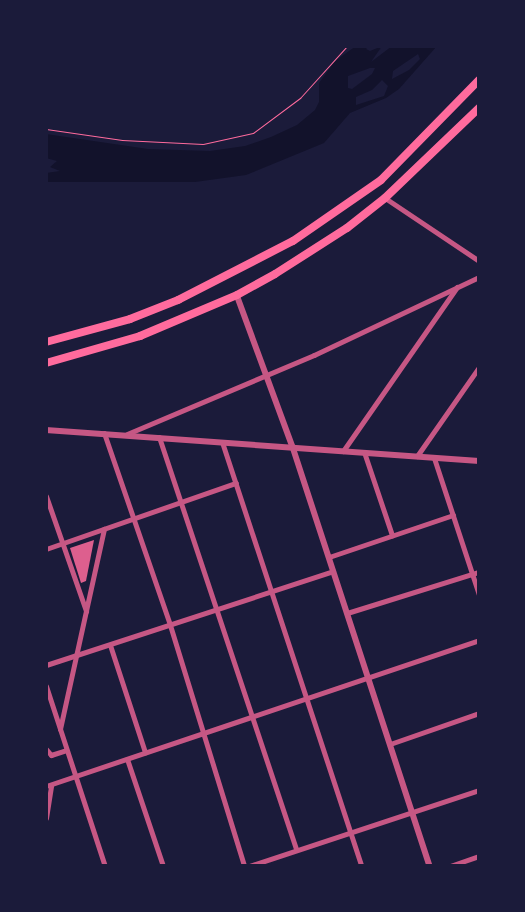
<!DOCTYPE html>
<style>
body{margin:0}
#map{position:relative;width:525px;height:912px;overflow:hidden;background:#1b1b3a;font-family:"Work Sans",sans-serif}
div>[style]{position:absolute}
.water>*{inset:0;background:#12122b}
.building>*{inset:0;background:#dd5f8e}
.path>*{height:1px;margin:-0.5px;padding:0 0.5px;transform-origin:0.5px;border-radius:0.5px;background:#ff6b9d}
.minor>*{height:5px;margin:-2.5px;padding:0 2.5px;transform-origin:2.5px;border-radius:2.5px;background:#c65784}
.tertiary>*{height:5.5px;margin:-2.75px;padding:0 2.75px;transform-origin:2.75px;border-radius:2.75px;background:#c65784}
.trunk>*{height:8px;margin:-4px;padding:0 4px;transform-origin:4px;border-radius:4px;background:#ff6b9d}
span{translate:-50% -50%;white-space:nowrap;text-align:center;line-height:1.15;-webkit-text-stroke:4.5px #1b1b3a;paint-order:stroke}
.frame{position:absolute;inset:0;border:48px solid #1b1b3a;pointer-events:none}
</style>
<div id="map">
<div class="water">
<i style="clip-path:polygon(evenodd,356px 46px,369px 46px,366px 49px,370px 51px,382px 46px,371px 62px,392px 46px,437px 46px,399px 89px,386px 98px,350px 113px,324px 143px,246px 175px,195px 182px,46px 182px,46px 173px,60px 171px,50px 167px,57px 161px,46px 158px,46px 134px,148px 149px,210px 151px,245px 146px,271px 137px,297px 125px,315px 110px,319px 102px,319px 83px,335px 61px,356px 46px,418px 54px,420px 59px,409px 70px,392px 79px,393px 71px,418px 54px,356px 46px,370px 68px,375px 68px,372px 74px,352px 89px,348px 88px,348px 76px,370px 68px,356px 46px,382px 80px,388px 86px,384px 96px,356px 105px,356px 97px,372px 90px,382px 80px)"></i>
</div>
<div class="building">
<i style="clip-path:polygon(94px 540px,86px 581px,81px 583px,70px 548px)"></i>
</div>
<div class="path">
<i style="left:46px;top:129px;width:77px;rotate:8.2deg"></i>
<i style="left:122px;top:140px;width:81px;rotate:2.8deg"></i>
<i style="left:203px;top:144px;width:51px;rotate:-12.4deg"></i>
<i style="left:253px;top:133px;width:59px;rotate:-36.7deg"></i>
<i style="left:300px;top:98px;width:70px;rotate:-47.9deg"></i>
</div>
<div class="minor">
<i style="left:385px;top:198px;width:113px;rotate:33.8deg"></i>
<i style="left:104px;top:433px;width:203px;rotate:71deg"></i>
<i style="left:170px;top:625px;width:252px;rotate:72.9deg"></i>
<i style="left:127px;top:434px;width:203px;rotate:-22.9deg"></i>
<i style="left:314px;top:355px;width:183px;rotate:-25.3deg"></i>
<i style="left:159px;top:437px;width:435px;rotate:71.6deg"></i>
<i style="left:222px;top:442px;width:446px;rotate:71.8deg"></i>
<i style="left:343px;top:451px;width:200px;rotate:-55.2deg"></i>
<i style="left:364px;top:452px;width:88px;rotate:71.4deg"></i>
<i style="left:417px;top:456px;width:108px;rotate:-55.1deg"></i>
<i style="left:434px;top:458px;width:144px;rotate:71.8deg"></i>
<i style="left:46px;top:496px;width:122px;rotate:70.8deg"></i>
<i style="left:46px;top:549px;width:201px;rotate:-19.2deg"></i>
<i style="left:329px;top:557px;width:131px;rotate:-18.7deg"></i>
<i style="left:347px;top:613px;width:138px;rotate:-17.3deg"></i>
<i style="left:110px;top:645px;width:113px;rotate:71.9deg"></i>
<i style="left:46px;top:665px;width:302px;rotate:-18.1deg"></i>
<i style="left:46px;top:686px;width:189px;rotate:71.9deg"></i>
<i style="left:60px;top:729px;width:205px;rotate:-77.6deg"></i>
<i style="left:390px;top:744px;width:94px;rotate:-19.2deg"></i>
<i style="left:46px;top:749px;width:8px;rotate:50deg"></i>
<i style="left:51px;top:755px;width:16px;rotate:-18deg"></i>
<i style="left:127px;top:759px;width:113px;rotate:71.4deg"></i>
<i style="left:46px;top:786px;width:457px;rotate:-18.6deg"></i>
<i style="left:46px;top:818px;width:33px;rotate:-81deg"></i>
<i style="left:249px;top:866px;width:242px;rotate:-18.3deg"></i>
<i style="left:450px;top:866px;width:31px;rotate:-19deg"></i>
</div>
<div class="tertiary">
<i style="left:237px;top:295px;width:162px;rotate:69.8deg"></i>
<i style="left:293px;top:447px;width:441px;rotate:71.9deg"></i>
<i style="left:46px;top:430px;width:434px;rotate:4.1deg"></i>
</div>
<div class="trunk">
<i style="left:46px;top:342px;width:87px;rotate:-15.3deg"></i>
<i style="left:130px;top:319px;width:52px;rotate:-21.6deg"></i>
<i style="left:178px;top:300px;width:129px;rotate:-27.2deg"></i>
<i style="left:293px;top:241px;width:107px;rotate:-34.7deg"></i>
<i style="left:381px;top:180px;width:140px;rotate:-45.6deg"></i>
<i style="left:46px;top:363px;width:98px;rotate:-16deg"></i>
<i style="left:140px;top:336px;width:105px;rotate:-22.9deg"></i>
<i style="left:237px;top:295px;width:43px;rotate:-28.9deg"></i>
<i style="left:275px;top:274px;width:85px;rotate:-32.6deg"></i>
<i style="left:347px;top:228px;width:48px;rotate:-38.3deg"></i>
<i style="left:385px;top:198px;width:130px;rotate:-43.8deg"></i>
</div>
<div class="frame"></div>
</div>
